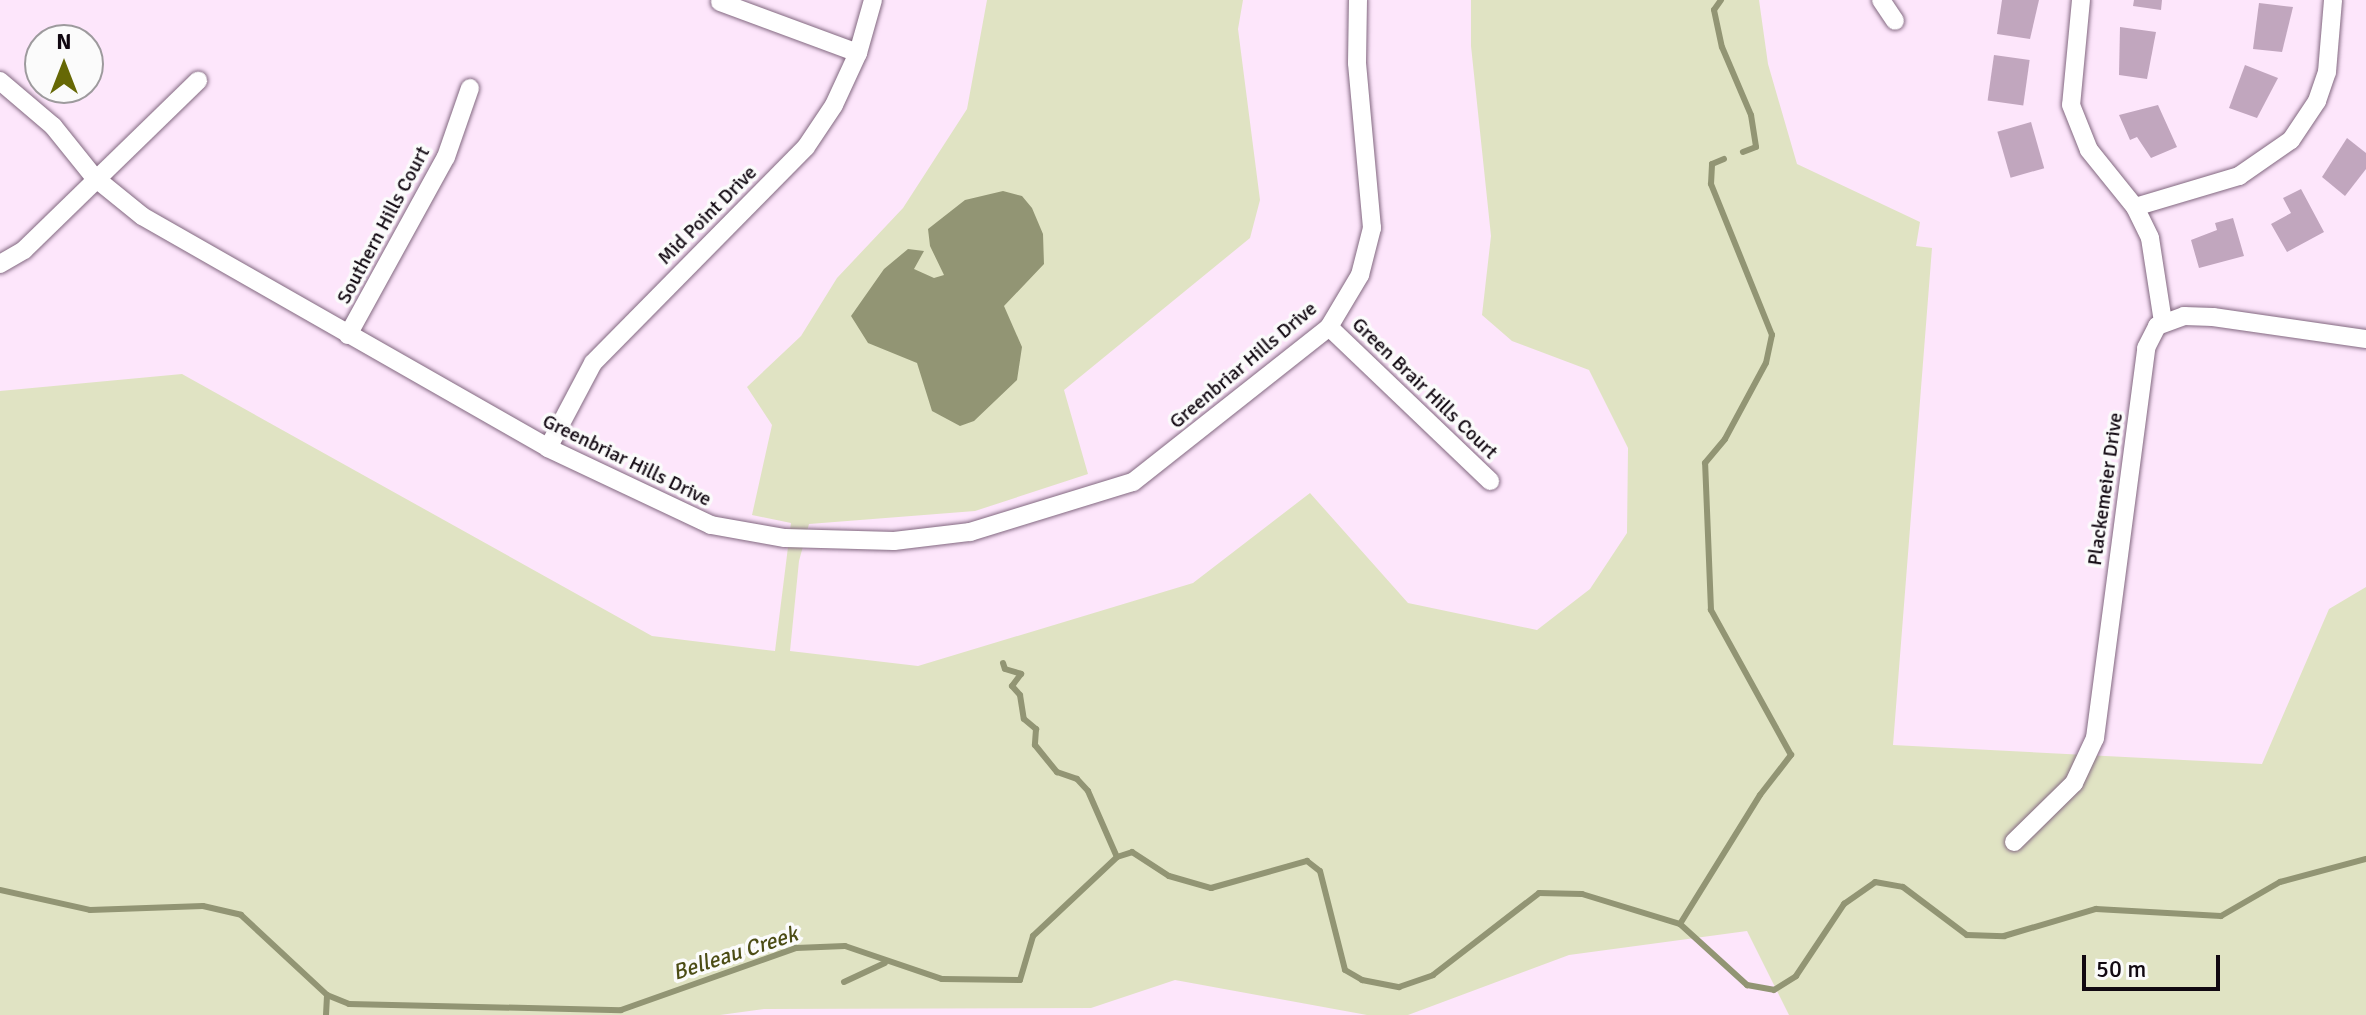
<!DOCTYPE html>
<style>
body{margin:0}
#map{position:relative;width:2366px;height:1015px;overflow:hidden;background:#fde6fb;font-family:Signika,sans-serif}
div>[style]{position:absolute}
.green>*{inset:0;background:#e0e3c3}
.water>*{inset:0;background:#929574}
.stream>*{height:6px;margin:-3px;padding:0 3px;transform-origin:3px;border-radius:3px;background:#929574}
.building>*{inset:0;background:#c1a6be;transform-origin:0 0}
.roads{filter:drop-shadow(0 0 2px #826880) drop-shadow(0 0 2px #826880)}
.minor>*{height:18px;margin:-9px;padding:0 9px;transform-origin:9px;border-radius:9px;background:#fff}
span{translate:-50% -50%;white-space:nowrap;text-align:center;line-height:1.15;-webkit-text-stroke:7px #fbfbfb;paint-order:stroke}
.street-label{font-size:20px;color:#110811}
.water-label{font-size:22px;color:#4b4c14;font-style:italic}
.north{position:absolute;left:24px;top:24px;width:80px;height:80px;box-sizing:border-box;background:#fbfbfb;border:2px solid #9d9a9d;border-radius:50%;rotate:0deg;font-size:22px;font-weight:700;line-height:32px;text-align:center;color:#110811}
.north::after{content:'';display:block;margin:auto;width:28px;height:36px;background:#666805;clip-path:polygon(50% 0,100% 100%,50% 72%,0 100%)}
.scale{position:absolute;left:2082px;top:955px;width:138px;height:36px;box-sizing:border-box;border:4px solid #110811;border-top:0;padding-left:10px;font-size:24px;line-height:28px;white-space:nowrap;color:#110811;-webkit-text-stroke:6px #fbfbfb;paint-order:stroke}
</style>
<div id="map">
<div class="green">
<i style="clip-path:polygon(987px 0,1243px 0,1238px 29px,1260px 200px,1250px 238px,1064px 390px,1088px 474px,975px 511px,809px 524px,799px 561px,790px 651px,918px 666px,1193px 583px,1310px 493px,1408px 603px,1537px 630px,1590px 589px,1627px 533px,1628px 448px,1589px 370px,1512px 341px,1482px 315px,1491px 236px,1471px 46px,1471px 0,1759px 0,1768px 64px,1797px 164px,1920px 222px,1916px 246px,1932px 248px,1893px 745px,2262px 764px,2329px 609px,2366px 587px,2366px 1015px,1789px 1015px,1747px 931px,1569px 955px,1408px 1015px,1367px 1015px,1175px 980px,1091px 1008px,764px 1009px,720px 1015px,0 1015px,0 391px,182px 374px,652px 636px,775px 651px,791px 523px,752px 515px,772px 425px,747px 387px,801px 336px,837px 278px,903px 208px,967px 109px)"></i>
</div>
<div class="water">
<i style="clip-path:polygon(1003px 191px,1022px 196px,1032px 208px,1043px 234px,1044px 264px,1004px 306px,1022px 347px,1017px 380px,974px 421px,960px 426px,932px 411px,917px 363px,868px 343px,851px 316px,884px 269px,908px 249px,924px 251px,914px 269px,934px 278px,944px 275px,930px 246px,928px 229px,965px 200px)"></i>
</div>
<div class="stream">
<i style="left:1721px;top:0;width:12px;rotate:125deg"></i>
<i style="left:1714px;top:10px;width:38px;rotate:78deg"></i>
<i style="left:1722px;top:47px;width:74px;rotate:66.9deg"></i>
<i style="left:1751px;top:115px;width:32px;rotate:81deg"></i>
<i style="left:1756px;top:147px;width:14px;rotate:159deg"></i>
<i style="left:1003px;top:663px;width:6px;rotate:72deg"></i>
<i style="left:1005px;top:669px;width:17px;rotate:17deg"></i>
<i style="left:1021px;top:674px;width:15px;rotate:127deg"></i>
<i style="left:1012px;top:686px;width:12px;rotate:48deg"></i>
<i style="left:1020px;top:695px;width:24px;rotate:81deg"></i>
<i style="left:1024px;top:719px;width:16px;rotate:40deg"></i>
<i style="left:1036px;top:729px;width:16px;rotate:94deg"></i>
<i style="left:1035px;top:745px;width:35px;rotate:51deg"></i>
<i style="left:1057px;top:772px;width:21px;rotate:19deg"></i>
<i style="left:1077px;top:779px;width:16px;rotate:47deg"></i>
<i style="left:1088px;top:791px;width:72px;rotate:66.3deg"></i>
<i style="left:0;top:890px;width:92px;rotate:12.5deg"></i>
<i style="left:90px;top:910px;width:113px;rotate:-2deg"></i>
<i style="left:203px;top:906px;width:39px;rotate:13deg"></i>
<i style="left:241px;top:915px;width:117px;rotate:42.9deg"></i>
<i style="left:327px;top:995px;width:24px;rotate:22deg"></i>
<i style="left:349px;top:1004px;width:272px;rotate:1.3deg"></i>
<i style="left:621px;top:1010px;width:186px;rotate:-19.5deg"></i>
<i style="left:796px;top:948px;width:49px;rotate:-2.3deg"></i>
<i style="left:845px;top:946px;width:102px;rotate:18.8deg"></i>
<i style="left:942px;top:979px;width:78px;rotate:0.7deg"></i>
<i style="left:1020px;top:980px;width:46px;rotate:-73.5deg"></i>
<i style="left:1033px;top:936px;width:115px;rotate:-43.2deg"></i>
<i style="left:1117px;top:857px;width:16px;rotate:-18deg"></i>
<i style="left:1132px;top:852px;width:44px;rotate:33deg"></i>
<i style="left:1169px;top:876px;width:44px;rotate:15.9deg"></i>
<i style="left:1211px;top:888px;width:100px;rotate:-15.7deg"></i>
<i style="left:1307px;top:861px;width:16px;rotate:38deg"></i>
<i style="left:1320px;top:871px;width:102px;rotate:75.8deg"></i>
<i style="left:1345px;top:970px;width:20px;rotate:30deg"></i>
<i style="left:1362px;top:980px;width:38px;rotate:11deg"></i>
<i style="left:1399px;top:987px;width:36px;rotate:-19deg"></i>
<i style="left:1433px;top:975px;width:134px;rotate:-37.7deg"></i>
<i style="left:1539px;top:893px;width:43px;rotate:1.3deg"></i>
<i style="left:1582px;top:894px;width:102px;rotate:17deg"></i>
<i style="left:1680px;top:924px;width:91px;rotate:42.3deg"></i>
<i style="left:1747px;top:985px;width:27px;rotate:10deg"></i>
<i style="left:1774px;top:990px;width:26px;rotate:-32deg"></i>
<i style="left:1796px;top:976px;width:87px;rotate:-56.3deg"></i>
<i style="left:1844px;top:904px;width:38px;rotate:-35deg"></i>
<i style="left:1875px;top:882px;width:28px;rotate:10deg"></i>
<i style="left:1903px;top:887px;width:80px;rotate:36.9deg"></i>
<i style="left:1967px;top:935px;width:37px;rotate:2deg"></i>
<i style="left:2004px;top:936px;width:96px;rotate:-16.4deg"></i>
<i style="left:2096px;top:909px;width:125px;rotate:3.2deg"></i>
<i style="left:2221px;top:916px;width:68px;rotate:-30deg"></i>
<i style="left:2280px;top:882px;width:89px;rotate:-15deg"></i>
<i style="left:1680px;top:924px;width:152px;rotate:-58.2deg"></i>
<i style="left:1760px;top:795px;width:51px;rotate:-52.2deg"></i>
<i style="left:1791px;top:755px;width:166px;rotate:-118.9deg"></i>
<i style="left:1711px;top:610px;width:147px;rotate:-92.3deg"></i>
<i style="left:1705px;top:463px;width:31px;rotate:-50deg"></i>
<i style="left:1725px;top:439px;width:86px;rotate:-61.7deg"></i>
<i style="left:1766px;top:363px;width:29px;rotate:-78deg"></i>
<i style="left:1772px;top:335px;width:163px;rotate:-112deg"></i>
<i style="left:1711px;top:184px;width:20px;rotate:-87deg"></i>
<i style="left:1712px;top:164px;width:13px;rotate:-23deg"></i>
<i style="left:844px;top:982px;width:45px;rotate:-24.9deg"></i>
<i style="left:326px;top:1015px;width:20px;rotate:-87deg"></i>
</div>
<div class="building">
<i style="clip-path:polygon(2002px 0,2039px 0,2030px 39px,1997px 34px)"></i>
<i style="clip-path:polygon(2134px 0,2162px 0,2161px 10px,2133px 6px)"></i>
<i style="clip-path:polygon(2259px 3px,2293px 7px,2282px 52px,2253px 49px)"></i>
<i style="clip-path:polygon(2120px 27px,2156px 32px,2147px 79px,2119px 75px)"></i>
<i style="left:1994px;top:55px;width:36px;height:46px;rotate:8deg"></i>
<i style="clip-path:polygon(2245px 65px,2278px 78px,2257px 118px,2229px 108px)"></i>
<i style="clip-path:polygon(2158px 105px,2177px 147px,2151px 158px,2137px 137px,2130px 140px,2119px 115px)"></i>
<i style="left:2031px;top:122px;width:48px;height:35px;rotate:74deg"></i>
<i style="clip-path:polygon(2347px 138px,2366px 153px,2366px 169px,2345px 196px,2322px 177px)"></i>
<i style="clip-path:polygon(2301px 189px,2324px 232px,2287px 252px,2271px 224px,2291px 213px,2283px 198px)"></i>
<i style="clip-path:polygon(2233px 218px,2244px 256px,2199px 268px,2191px 240px,2217px 230px,2215px 223px)"></i>
</div>
<div class="roads">
<div class="minor">
<i style="left:1881px;top:0;width:25px;rotate:56deg"></i>
<i style="left:2081px;top:0;width:105px;rotate:95.4deg"></i>
<i style="left:2071px;top:105px;width:48px;rotate:68.2deg"></i>
<i style="left:2089px;top:150px;width:73px;rotate:51.1deg"></i>
<i style="left:2135px;top:207px;width:34px;rotate:64deg"></i>
<i style="left:2150px;top:238px;width:85px;rotate:81.2deg"></i>
<i style="left:720px;top:2px;width:147px;rotate:20.3deg"></i>
<i style="left:0;top:81px;width:70px;rotate:40.3deg"></i>
<i style="left:53px;top:126px;width:65px;rotate:51.2deg"></i>
<i style="left:94px;top:177px;width:62px;rotate:39.1deg"></i>
<i style="left:142px;top:216px;width:468px;rotate:29.7deg"></i>
<i style="left:548px;top:448px;width:180px;rotate:25.3deg"></i>
<i style="left:711px;top:525px;width:75px;rotate:10deg"></i>
<i style="left:785px;top:538px;width:109px;rotate:1.6deg"></i>
<i style="left:894px;top:541px;width:77px;rotate:-6.8deg"></i>
<i style="left:970px;top:532px;width:170px;rotate:-17.1deg"></i>
<i style="left:1133px;top:482px;width:250px;rotate:-38.3deg"></i>
<i style="left:1329px;top:327px;width:61px;rotate:-59.2deg"></i>
<i style="left:1360px;top:275px;width:49px;rotate:-75.7deg"></i>
<i style="left:1372px;top:228px;width:166px;rotate:-95.2deg"></i>
<i style="left:1357px;top:63px;width:63px;rotate:-89.1deg"></i>
<i style="left:2135px;top:207px;width:109px;rotate:-16.6deg"></i>
<i style="left:2239px;top:176px;width:63px;rotate:-34.7deg"></i>
<i style="left:2291px;top:140px;width:47px;rotate:-56.3deg"></i>
<i style="left:2317px;top:101px;width:31px;rotate:-71deg"></i>
<i style="left:2327px;top:72px;width:72px;rotate:-85.2deg"></i>
<i style="left:0;top:264px;width:28px;rotate:-30deg"></i>
<i style="left:24px;top:250px;width:243px;rotate:-44.2deg"></i>
<i style="left:1329px;top:327px;width:223px;rotate:43.7deg"></i>
<i style="left:348px;top:335px;width:203px;rotate:-61.2deg"></i>
<i style="left:446px;top:157px;width:73px;rotate:-70.8deg"></i>
<i style="left:548px;top:448px;width:96px;rotate:-62.1deg"></i>
<i style="left:593px;top:363px;width:303px;rotate:-45.4deg"></i>
<i style="left:806px;top:147px;width:50px;rotate:-56.3deg"></i>
<i style="left:834px;top:105px;width:57px;rotate:-65.2deg"></i>
<i style="left:858px;top:53px;width:55px;rotate:-74.2deg"></i>
<i style="left:2014px;top:842px;width:84px;rotate:-44.5deg"></i>
<i style="left:2074px;top:783px;width:50px;rotate:-65deg"></i>
<i style="left:2095px;top:738px;width:393px;rotate:-82.5deg"></i>
<i style="left:2146px;top:348px;width:25px;rotate:-63deg"></i>
<i style="left:2157px;top:326px;width:29px;rotate:-20deg"></i>
<i style="left:2184px;top:316px;width:29px;rotate:2deg"></i>
<i style="left:2213px;top:317px;width:155px;rotate:8.2deg"></i>
</div>
</div>
<div class="street-label">
<span style="left:707px;top:215px;rotate:-45deg">Mid Point Drive</span>
<span style="left:383px;top:225px;rotate:-62deg">Southern Hills Court</span>
<span style="left:1243px;top:365px;rotate:-40deg">Greenbriar Hills Drive</span>
<span style="left:1425px;top:388px;rotate:44deg">Green Brair Hills Court</span>
<span style="left:627px;top:460px;rotate:26deg">Greenbriar Hills Drive</span>
<span style="left:2105px;top:489px;rotate:-82deg">Plackemeier Drive</span>
</div>
<div class="water-label">
<span style="left:735px;top:953px;rotate:-18deg">Belleau Creek</span>
</div>
<div class="north">N</div>
<div class="scale">50 m</div>
</div>
